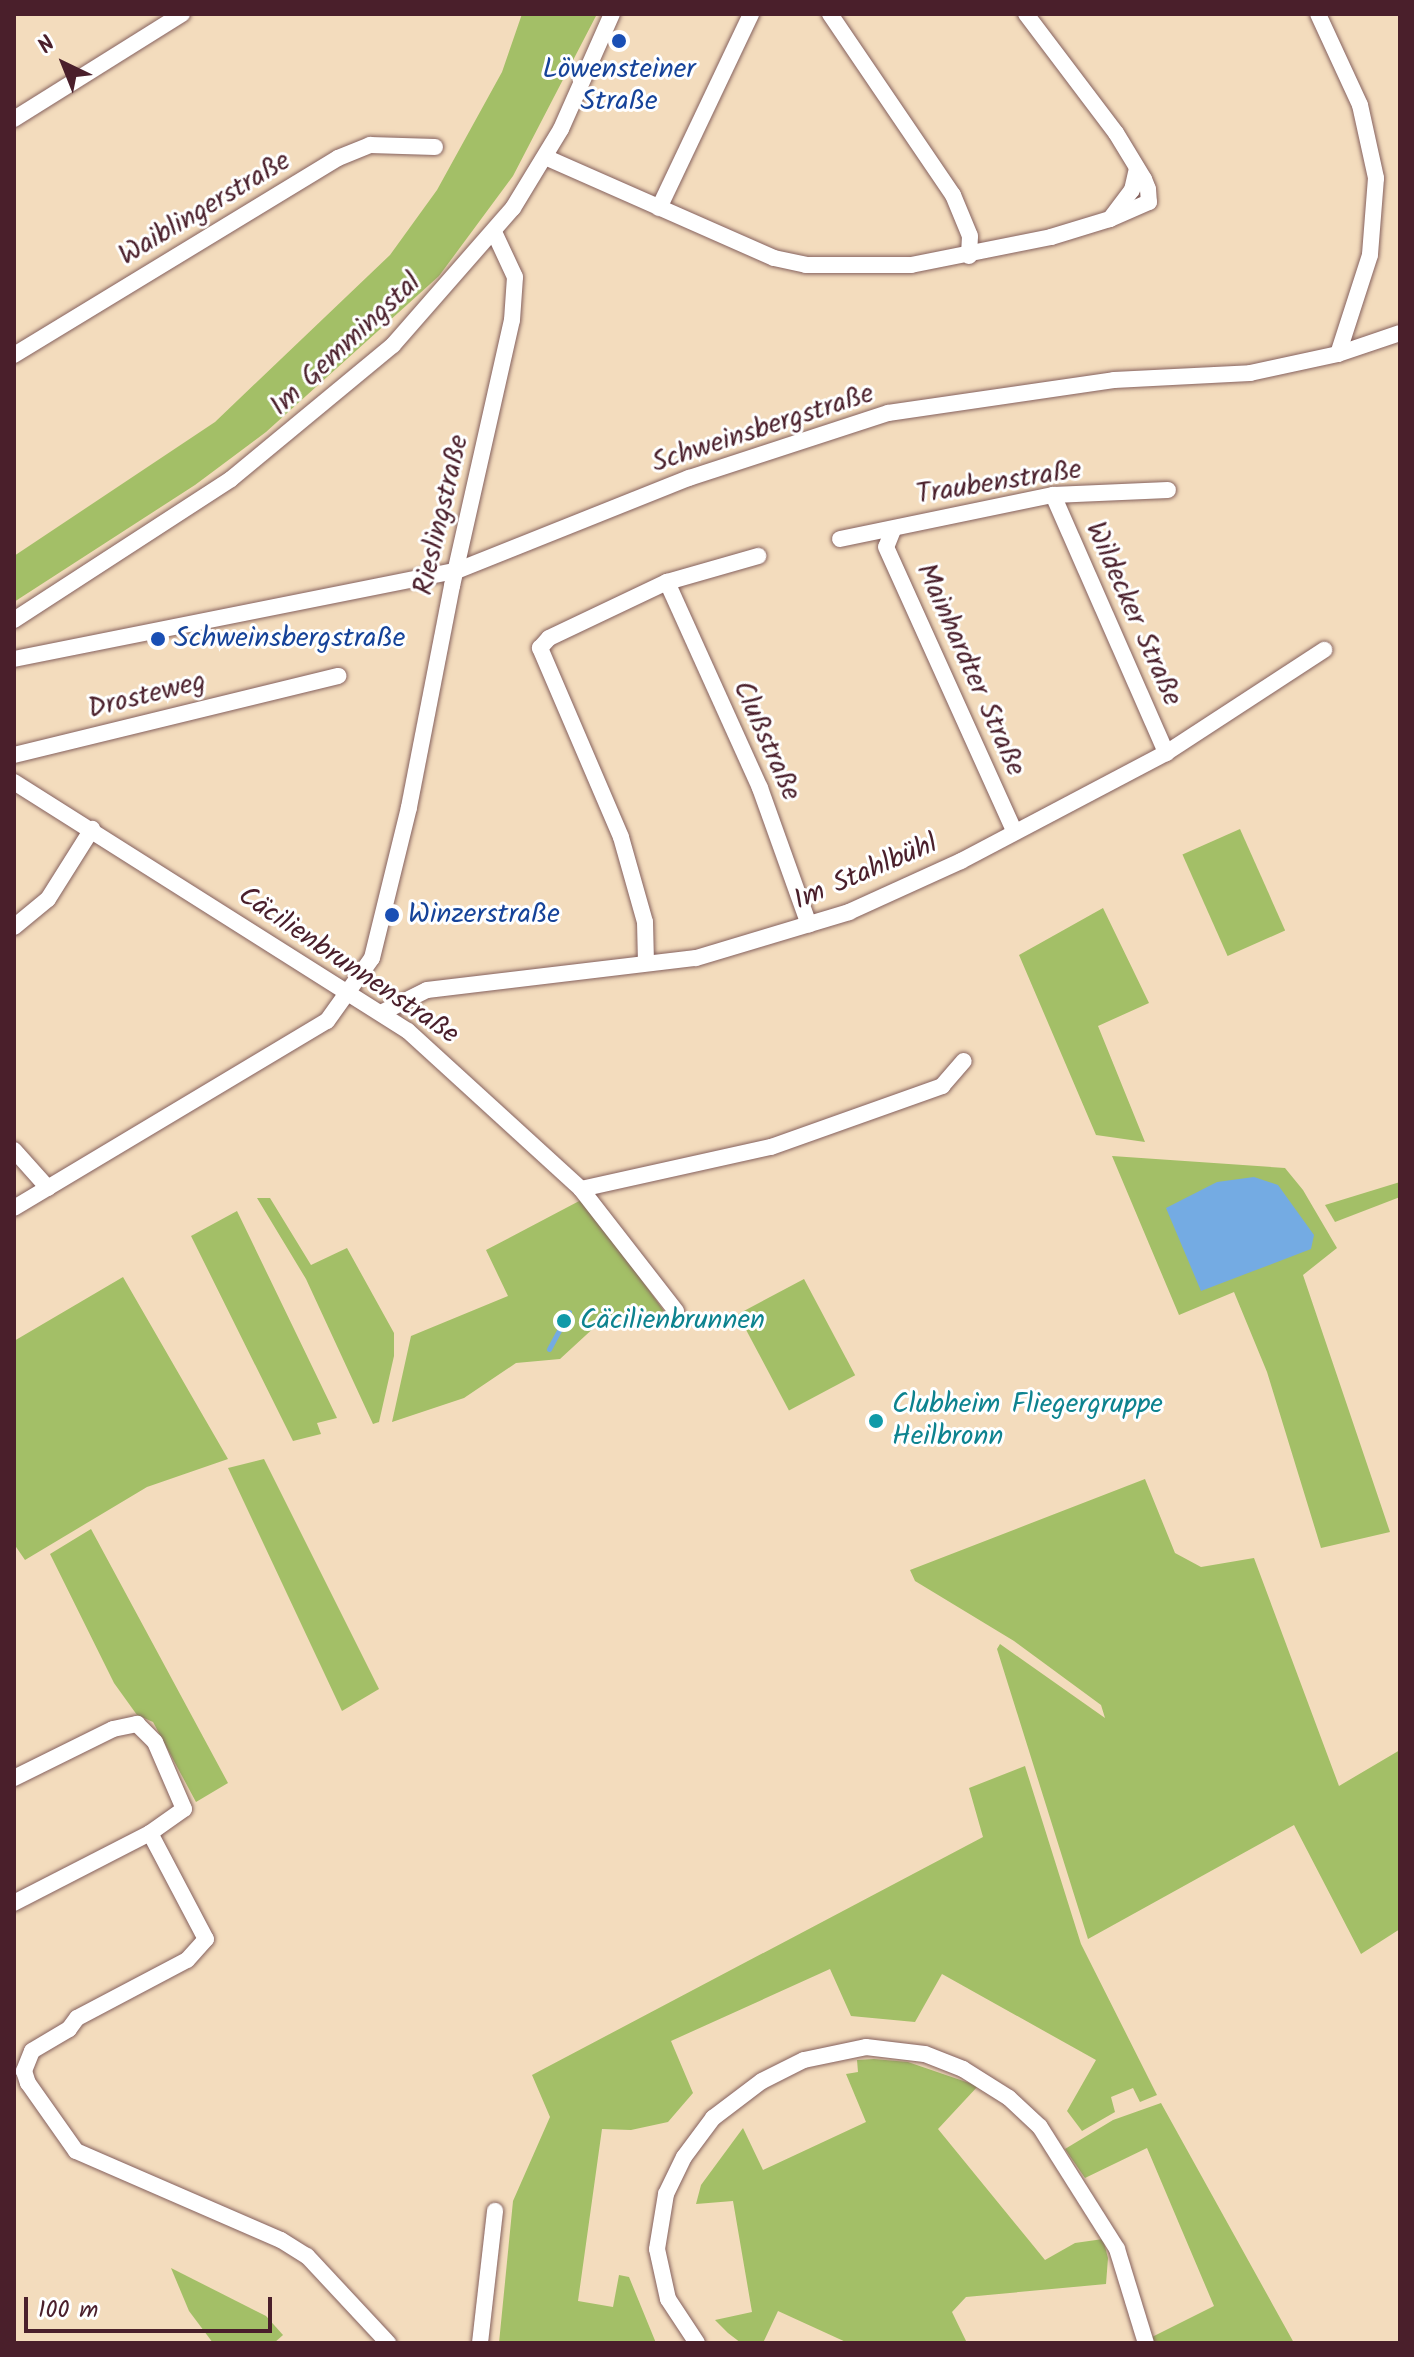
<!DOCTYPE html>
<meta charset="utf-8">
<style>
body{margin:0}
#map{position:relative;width:1414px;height:2357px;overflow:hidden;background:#f3dcbd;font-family:Kalam,sans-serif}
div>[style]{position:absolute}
.green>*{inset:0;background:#a3bf67;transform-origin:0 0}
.water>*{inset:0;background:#74abe3}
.stream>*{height:5px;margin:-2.5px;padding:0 2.5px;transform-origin:2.5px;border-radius:2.5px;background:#74abe3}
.roads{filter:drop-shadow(0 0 2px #85615e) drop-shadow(0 0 2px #85615e)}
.minor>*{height:16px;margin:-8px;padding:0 8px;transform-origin:8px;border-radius:8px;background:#fff}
.dots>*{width:22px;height:22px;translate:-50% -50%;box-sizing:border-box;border:4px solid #fff;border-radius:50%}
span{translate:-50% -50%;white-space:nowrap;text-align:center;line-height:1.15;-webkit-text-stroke:6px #fff;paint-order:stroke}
.transit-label{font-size:28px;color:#164399}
.left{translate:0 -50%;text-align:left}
.street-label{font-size:28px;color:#4a1f2b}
.culture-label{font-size:28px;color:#0d838f}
.frame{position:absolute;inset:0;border:16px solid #4a1f2b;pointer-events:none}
.north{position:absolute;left:24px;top:24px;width:80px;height:80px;-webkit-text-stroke:6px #fff;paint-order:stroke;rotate:317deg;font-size:22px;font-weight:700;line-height:32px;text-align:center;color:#4a1f2b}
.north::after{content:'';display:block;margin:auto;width:28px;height:36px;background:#4a1f2b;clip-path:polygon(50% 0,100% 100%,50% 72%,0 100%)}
.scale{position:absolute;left:24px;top:2297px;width:248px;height:36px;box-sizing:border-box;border:4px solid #4a1f2b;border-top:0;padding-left:10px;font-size:24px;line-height:28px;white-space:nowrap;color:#4a1f2b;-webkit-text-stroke:6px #fff;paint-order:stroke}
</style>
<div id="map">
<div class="green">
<i style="clip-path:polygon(522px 14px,597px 14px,513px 176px,439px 276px,266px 432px,195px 485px,14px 602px,14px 556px,215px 422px,390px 255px,437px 190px,502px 72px)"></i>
<i style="left:1240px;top:829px;width:111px;height:63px;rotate:66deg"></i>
<i style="clip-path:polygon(1103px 908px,1149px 1003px,1098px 1026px,1145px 1142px,1096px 1135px,1019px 955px)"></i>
<i style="clip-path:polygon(1112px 1156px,1285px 1168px,1303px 1190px,1337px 1248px,1303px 1275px,1390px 1532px,1321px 1548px,1267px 1372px,1234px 1292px,1179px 1315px)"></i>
<i style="clip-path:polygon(1400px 1182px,1400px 1197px,1335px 1222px,1325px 1205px)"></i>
<i style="clip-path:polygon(257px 1198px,270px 1198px,311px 1265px,347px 1248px,394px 1333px,394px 1356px,379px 1422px,373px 1424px,306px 1279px)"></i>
<i style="clip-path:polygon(583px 1199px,664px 1311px,598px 1324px,560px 1359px,516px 1363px,464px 1398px,392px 1422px,411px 1336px,508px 1296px,486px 1250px)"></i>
<i style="clip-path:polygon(237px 1211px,337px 1418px,317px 1423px,321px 1434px,293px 1441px,191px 1236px)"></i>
<i style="clip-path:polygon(123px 1277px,228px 1459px,147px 1487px,25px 1560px,14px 1544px,14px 1341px)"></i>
<i style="left:804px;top:1279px;width:109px;height:75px;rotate:62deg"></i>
<i style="clip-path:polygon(264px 1459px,379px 1689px,342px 1711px,228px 1468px)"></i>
<i style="clip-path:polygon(1145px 1479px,1175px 1553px,1201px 1567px,1254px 1558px,1339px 1786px,1400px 1750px,1400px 1929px,1361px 1954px,1294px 1825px,1088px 1939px,997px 1649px,1000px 1644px,1105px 1718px,1101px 1705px,1014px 1641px,915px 1581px,910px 1570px)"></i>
<i style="clip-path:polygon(91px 1529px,228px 1783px,196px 1802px,153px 1722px,137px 1715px,114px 1683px,50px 1554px)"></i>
<i style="clip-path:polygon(1025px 1766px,1081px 1944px,1157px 2095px,1140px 2102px,1133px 2088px,1111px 2097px,1115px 2112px,1082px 2131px,1067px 2111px,1096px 2060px,942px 1974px,915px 2022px,851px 2016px,830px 1969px,671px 2041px,693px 2093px,668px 2122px,631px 2130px,602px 2129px,578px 2301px,613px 2307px,619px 2275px,629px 2277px,656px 2343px,499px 2343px,513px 2201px,550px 2117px,532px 2075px,983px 1837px,969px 1788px)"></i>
<i style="clip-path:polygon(874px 2059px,908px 2062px,978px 2086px,938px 2129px,1045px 2260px,1075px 2243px,1103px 2239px,1108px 2258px,1106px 2284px,966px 2297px,952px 2312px,967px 2343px,848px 2343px,778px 2311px,763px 2343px,741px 2343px,728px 2333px,715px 2320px,752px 2312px,733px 2201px,696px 2204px,701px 2185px,743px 2128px,763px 2170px,866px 2122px,846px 2074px,858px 2072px,857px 2060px)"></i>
<i style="clip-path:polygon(1161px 2103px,1294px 2343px,1153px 2343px,1152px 2337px,1214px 2306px,1147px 2148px,1085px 2178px,1065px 2149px,1113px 2120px)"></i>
<i style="clip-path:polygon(171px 2268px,266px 2316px,283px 2335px,274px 2343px,213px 2343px,189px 2311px)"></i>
</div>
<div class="water">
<i style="clip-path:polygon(1254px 1177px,1278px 1185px,1314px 1235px,1311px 1249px,1201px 1291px,1166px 1208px,1217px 1182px)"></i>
</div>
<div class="stream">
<i style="left:549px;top:1349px;width:42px;rotate:-61.6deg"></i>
</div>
<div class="roads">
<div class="minor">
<i style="left:830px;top:14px;width:219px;rotate:55.8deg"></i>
<i style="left:953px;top:195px;width:44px;rotate:67.5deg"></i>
<i style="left:970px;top:236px;width:20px;rotate:93deg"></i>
<i style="left:1026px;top:14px;width:149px;rotate:52.9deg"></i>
<i style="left:1116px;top:133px;width:54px;rotate:58.7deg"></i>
<i style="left:1144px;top:179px;width:11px;rotate:68deg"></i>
<i style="left:1148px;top:189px;width:13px;rotate:86deg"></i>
<i style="left:1149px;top:202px;width:43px;rotate:156.4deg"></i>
<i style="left:1110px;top:219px;width:36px;rotate:-53deg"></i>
<i style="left:1132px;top:190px;width:22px;rotate:-77deg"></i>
<i style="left:1318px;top:14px;width:100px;rotate:65.2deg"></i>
<i style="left:1360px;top:105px;width:75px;rotate:77.6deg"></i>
<i style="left:1376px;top:178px;width:77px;rotate:94.5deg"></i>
<i style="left:1370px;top:255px;width:104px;rotate:107.9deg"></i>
<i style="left:14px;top:119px;width:198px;rotate:-32deg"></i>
<i style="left:545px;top:157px;width:250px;rotate:23.8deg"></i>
<i style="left:774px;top:258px;width:33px;rotate:12deg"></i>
<i style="left:806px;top:265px;width:105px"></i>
<i style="left:911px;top:265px;width:143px;rotate:-11.3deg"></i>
<i style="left:1051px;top:237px;width:62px;rotate:-17deg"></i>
<i style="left:659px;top:208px;width:215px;rotate:-64.6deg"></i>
<i style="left:14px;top:355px;width:379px;rotate:-31.3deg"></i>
<i style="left:338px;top:158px;width:35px;rotate:-22deg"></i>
<i style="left:370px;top:145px;width:65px;rotate:1.8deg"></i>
<i style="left:1053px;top:495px;width:282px;rotate:66.3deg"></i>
<i style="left:893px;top:530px;width:18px;rotate:112deg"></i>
<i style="left:886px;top:547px;width:312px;rotate:65.7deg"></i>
<i style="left:840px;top:539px;width:217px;rotate:-11.7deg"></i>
<i style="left:1053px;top:495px;width:115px;rotate:-2.5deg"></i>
<i style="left:667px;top:582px;width:226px;rotate:65.7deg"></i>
<i style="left:760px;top:788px;width:145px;rotate:70.3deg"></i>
<i style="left:14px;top:620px;width:259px;rotate:-33deg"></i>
<i style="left:231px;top:479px;width:210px;rotate:-39.6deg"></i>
<i style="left:393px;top:345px;width:182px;rotate:-48.8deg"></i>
<i style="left:513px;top:208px;width:92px;rotate:-58.7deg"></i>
<i style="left:561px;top:129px;width:126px;rotate:-66.1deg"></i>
<i style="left:14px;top:659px;width:451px;rotate:-11.3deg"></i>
<i style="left:456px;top:571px;width:251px;rotate:-21.8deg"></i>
<i style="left:689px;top:478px;width:209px;rotate:-18.1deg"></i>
<i style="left:888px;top:413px;width:228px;rotate:-8.3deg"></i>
<i style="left:1114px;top:380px;width:136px;rotate:-2.9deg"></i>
<i style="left:1250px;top:373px;width:90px;rotate:-12.2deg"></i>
<i style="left:1338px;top:354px;width:65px;rotate:-18.7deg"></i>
<i style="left:14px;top:755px;width:334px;rotate:-13.7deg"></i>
<i style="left:14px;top:782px;width:466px;rotate:32.3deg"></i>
<i style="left:408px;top:1031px;width:234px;rotate:42.4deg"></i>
<i style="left:581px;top:1189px;width:155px;rotate:52.1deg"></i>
<i style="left:14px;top:927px;width:44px;rotate:-39.5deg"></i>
<i style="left:48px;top:899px;width:83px;rotate:-57.8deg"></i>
<i style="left:646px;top:963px;width:41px;rotate:-91.4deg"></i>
<i style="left:645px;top:922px;width:88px;rotate:-105.8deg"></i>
<i style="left:621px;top:837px;width:206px;rotate:-113.2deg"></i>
<i style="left:540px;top:648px;width:13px;rotate:-48deg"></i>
<i style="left:549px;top:638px;width:131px;rotate:-25.4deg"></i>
<i style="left:667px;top:582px;width:95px;rotate:-15.9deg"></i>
<i style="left:381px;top:1013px;width:51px;rotate:-26.6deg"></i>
<i style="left:427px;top:990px;width:271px;rotate:-6.8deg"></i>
<i style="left:696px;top:958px;width:160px;rotate:-16.7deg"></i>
<i style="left:849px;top:912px;width:123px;rotate:-24.5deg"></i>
<i style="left:961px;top:861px;width:232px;rotate:-27.8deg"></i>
<i style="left:1166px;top:753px;width:189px;rotate:-33.1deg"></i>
<i style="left:14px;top:1150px;width:51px;rotate:48.2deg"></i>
<i style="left:581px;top:1189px;width:195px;rotate:-12.5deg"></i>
<i style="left:771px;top:1147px;width:182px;rotate:-19.6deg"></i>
<i style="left:942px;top:1086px;width:33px;rotate:-49deg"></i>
<i style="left:14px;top:1208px;width:365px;rotate:-30.9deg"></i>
<i style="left:327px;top:1021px;width:77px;rotate:-54.5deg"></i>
<i style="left:372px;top:958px;width:155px;rotate:-76.2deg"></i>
<i style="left:409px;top:807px;width:225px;rotate:-79deg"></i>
<i style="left:452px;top:586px;width:273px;rotate:-77.3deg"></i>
<i style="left:512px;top:320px;width:43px;rotate:-86deg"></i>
<i style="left:515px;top:277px;width:50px;rotate:-115deg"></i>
<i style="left:14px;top:1778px;width:110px;rotate:-26.3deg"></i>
<i style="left:113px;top:1729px;width:25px;rotate:-12deg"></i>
<i style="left:137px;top:1724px;width:25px;rotate:45deg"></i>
<i style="left:155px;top:1742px;width:73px;rotate:66.6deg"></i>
<i style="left:184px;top:1809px;width:42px;rotate:144.8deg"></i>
<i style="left:150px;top:1833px;width:153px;rotate:152.8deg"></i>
<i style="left:150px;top:1833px;width:120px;rotate:62.2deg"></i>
<i style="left:206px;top:1939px;width:28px;rotate:132deg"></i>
<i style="left:187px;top:1960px;width:124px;rotate:152.2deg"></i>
<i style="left:77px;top:2018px;width:14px;rotate:126deg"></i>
<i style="left:69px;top:2029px;width:43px;rotate:149.3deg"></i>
<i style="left:32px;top:2051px;width:22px;rotate:112deg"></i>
<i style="left:24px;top:2071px;width:13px;rotate:72deg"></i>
<i style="left:28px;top:2083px;width:83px;rotate:54.8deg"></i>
<i style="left:76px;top:2151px;width:223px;rotate:23.5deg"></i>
<i style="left:281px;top:2240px;width:31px;rotate:32deg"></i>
<i style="left:307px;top:2256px;width:119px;rotate:47deg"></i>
<i style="left:480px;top:2343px;width:133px;rotate:-83.5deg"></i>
<i style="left:697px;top:2343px;width:53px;rotate:-123.4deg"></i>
<i style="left:668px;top:2299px;width:51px;rotate:-102.4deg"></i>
<i style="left:657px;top:2249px;width:56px;rotate:-80.7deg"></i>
<i style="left:666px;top:2194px;width:41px;rotate:-64.1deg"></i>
<i style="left:684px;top:2157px;width:49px;rotate:-53.4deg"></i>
<i style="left:713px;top:2118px;width:61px;rotate:-37.1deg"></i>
<i style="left:762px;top:2081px;width:47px;rotate:-26.6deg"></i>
<i style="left:804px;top:2060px;width:63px;rotate:-11.8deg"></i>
<i style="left:866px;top:2047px;width:59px;rotate:6.8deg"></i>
<i style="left:925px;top:2054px;width:41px;rotate:21.5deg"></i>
<i style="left:963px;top:2069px;width:54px;rotate:32.2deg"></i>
<i style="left:1009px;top:2098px;width:42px;rotate:43.1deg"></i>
<i style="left:1040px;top:2127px;width:144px;rotate:57.7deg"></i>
<i style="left:1117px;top:2249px;width:98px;rotate:72.9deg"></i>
</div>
</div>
<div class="dots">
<i style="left:619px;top:41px;background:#1a4fb4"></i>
<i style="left:158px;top:639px;background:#1a4fb4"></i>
<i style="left:392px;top:915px;background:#1a4fb4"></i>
<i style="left:564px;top:1321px;background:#0f9aa8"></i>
<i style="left:876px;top:1421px;background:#0f9aa8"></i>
</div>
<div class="transit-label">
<span style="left:619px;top:86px">Löwensteiner<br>Straße</span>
<span class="left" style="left:174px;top:639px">Schweinsbergstraße</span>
<span class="left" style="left:408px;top:915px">Winzerstraße</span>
</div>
<div class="street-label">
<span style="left:205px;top:209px;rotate:-31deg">Waiblingerstraße</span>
<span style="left:346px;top:345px;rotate:-43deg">Im Gemmingstal</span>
<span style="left:763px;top:429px;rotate:-18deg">Schweinsbergstraße</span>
<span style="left:999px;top:483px;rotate:-9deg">Traubenstraße</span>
<span style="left:442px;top:515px;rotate:-77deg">Rieslingstraße</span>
<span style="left:1133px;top:614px;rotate:66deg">Wildecker Straße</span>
<span style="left:970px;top:670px;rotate:66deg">Mainhardter Straße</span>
<span style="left:147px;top:696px;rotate:-14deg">Drosteweg</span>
<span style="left:766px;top:741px;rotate:66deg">Clußstraße</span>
<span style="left:866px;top:873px;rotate:-23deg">Im Stahlbühl</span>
<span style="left:348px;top:966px;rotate:34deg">Cäcilienbrunnenstraße</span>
</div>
<div class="culture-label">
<span class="left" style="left:580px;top:1321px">Cäcilienbrunnen</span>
<span class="left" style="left:892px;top:1421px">Clubheim Fliegergruppe<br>Heilbronn</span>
</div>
<div class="frame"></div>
<div class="north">N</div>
<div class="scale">100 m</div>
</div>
